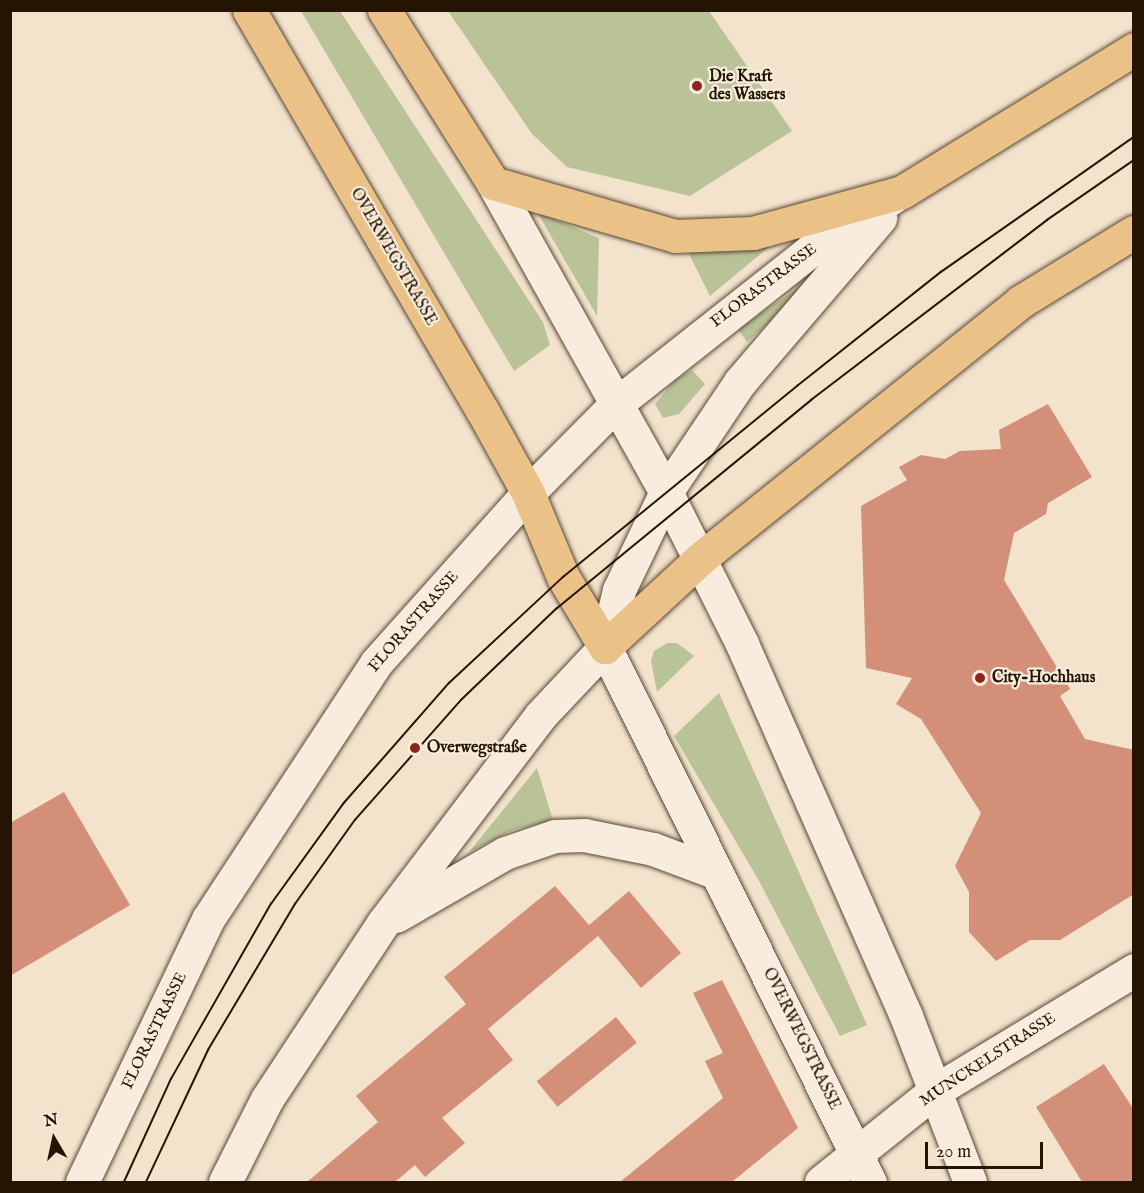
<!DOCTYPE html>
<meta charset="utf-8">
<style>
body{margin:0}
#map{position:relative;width:1144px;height:1193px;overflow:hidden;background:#f3e2cc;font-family:"IM FELL English",serif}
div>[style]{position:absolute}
.green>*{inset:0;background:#bac398}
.building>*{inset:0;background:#d38f77;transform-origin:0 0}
.roads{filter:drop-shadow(0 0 2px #584834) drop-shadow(0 0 2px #584834)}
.minor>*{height:33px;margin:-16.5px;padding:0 16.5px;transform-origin:16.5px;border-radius:16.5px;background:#f7ecde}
.secondary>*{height:33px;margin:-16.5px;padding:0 16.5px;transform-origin:16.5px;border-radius:16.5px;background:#f7ecde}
.primary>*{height:33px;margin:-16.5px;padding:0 16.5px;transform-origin:16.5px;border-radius:16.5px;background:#eac186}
.tram>*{height:1.5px;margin:-0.75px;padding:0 0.75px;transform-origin:0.75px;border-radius:0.75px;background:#241401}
.dots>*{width:16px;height:16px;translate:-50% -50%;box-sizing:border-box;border:3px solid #f7ecde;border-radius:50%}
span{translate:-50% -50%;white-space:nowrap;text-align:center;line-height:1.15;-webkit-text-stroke:4.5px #f7ecde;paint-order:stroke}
.poi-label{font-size:16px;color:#241401;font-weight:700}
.left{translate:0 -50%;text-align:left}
.street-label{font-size:16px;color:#241401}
.frame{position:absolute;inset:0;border:12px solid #241401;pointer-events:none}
.north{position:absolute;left:24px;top:1109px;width:60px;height:60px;-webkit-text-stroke:4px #f7ecde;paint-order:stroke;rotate:351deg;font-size:16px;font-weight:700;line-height:24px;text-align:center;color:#241401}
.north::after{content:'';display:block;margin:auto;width:21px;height:27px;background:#241401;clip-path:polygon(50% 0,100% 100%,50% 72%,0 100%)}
.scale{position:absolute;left:925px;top:1142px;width:118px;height:27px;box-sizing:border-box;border:3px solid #241401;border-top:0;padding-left:8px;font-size:18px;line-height:21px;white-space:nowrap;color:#241401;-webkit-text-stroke:4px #f7ecde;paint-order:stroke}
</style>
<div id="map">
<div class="green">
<i style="clip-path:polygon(301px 11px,340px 11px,543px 322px,550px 345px,514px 371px)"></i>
<i style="clip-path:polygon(448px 11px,709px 11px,792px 131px,690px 196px,567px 167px,532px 134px)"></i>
<i style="clip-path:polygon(537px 212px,599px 238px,597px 316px)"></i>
<i style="clip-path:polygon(765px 245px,769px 247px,710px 296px,687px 250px)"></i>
<i style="clip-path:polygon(798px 288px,800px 296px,747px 342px,738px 329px)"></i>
<i style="clip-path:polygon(692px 370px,705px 384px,679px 414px,663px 418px,655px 404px,675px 380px)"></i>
<i style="clip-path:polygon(667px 643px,677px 643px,694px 656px,657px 692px,651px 661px,654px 651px)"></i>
<i style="clip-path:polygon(719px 693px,867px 1025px,840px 1036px,759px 881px,674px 736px)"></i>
<i style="clip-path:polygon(537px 768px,553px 820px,513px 830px,469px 852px)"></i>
</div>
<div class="building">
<i style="clip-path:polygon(1048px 404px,1092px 477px,1048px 503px,1046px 514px,1014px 533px,1004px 580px,1070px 689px,1060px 696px,1085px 739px,1134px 750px,1134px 894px,1060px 940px,1030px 940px,996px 961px,969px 932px,969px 892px,955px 866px,981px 813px,921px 719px,896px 704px,912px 678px,866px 668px,861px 506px,907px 480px,899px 467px,921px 455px,945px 459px,960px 451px,1001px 449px,999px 430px)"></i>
<i style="clip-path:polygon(64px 792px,130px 905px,10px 976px,10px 823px)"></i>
<i style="clip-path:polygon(555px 886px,589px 925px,629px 891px,681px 953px,641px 988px,598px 936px,488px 1029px,513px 1060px,442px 1118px,465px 1143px,425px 1177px,415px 1165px,395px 1182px,307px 1182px,378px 1122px,356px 1096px,466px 1004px,444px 977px)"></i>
<i style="clip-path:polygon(722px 980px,798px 1128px,732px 1182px,620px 1182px,723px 1098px,705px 1061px,723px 1053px,693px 993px)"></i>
<i style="left:616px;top:1017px;width:33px;height:102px;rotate:51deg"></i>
<i style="clip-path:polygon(1104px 1064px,1134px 1110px,1134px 1182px,1082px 1182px,1036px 1107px)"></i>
</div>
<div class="roads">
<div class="minor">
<i style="left:821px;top:1182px;width:147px;rotate:-38.7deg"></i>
<i style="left:936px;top:1090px;width:232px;rotate:-31.2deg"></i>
</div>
<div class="secondary">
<i style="left:493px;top:183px;width:354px;rotate:60.8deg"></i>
<i style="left:666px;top:492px;width:170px;rotate:63.4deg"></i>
<i style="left:742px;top:644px;width:407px;rotate:66.2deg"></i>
<i style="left:906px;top:1016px;width:178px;rotate:68.9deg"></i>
<i style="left:605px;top:647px;width:597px;rotate:63.65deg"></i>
<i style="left:396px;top:916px;width:126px;rotate:-30deg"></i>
<i style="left:505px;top:853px;width:53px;rotate:-18.8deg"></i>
<i style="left:555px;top:836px;width:29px;rotate:-2deg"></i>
<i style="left:584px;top:835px;width:70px;rotate:11.5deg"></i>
<i style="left:653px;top:849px;width:68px;rotate:20.6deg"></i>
<i style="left:82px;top:1182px;width:292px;rotate:-64.4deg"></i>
<i style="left:208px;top:919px;width:306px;rotate:-56.7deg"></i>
<i style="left:376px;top:663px;width:228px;rotate:-48.2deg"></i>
<i style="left:528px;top:493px;width:125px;rotate:-45.3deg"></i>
<i style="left:616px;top:404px;width:250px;rotate:-38.3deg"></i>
<i style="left:812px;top:249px;width:96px;rotate:-32.7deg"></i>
<i style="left:225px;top:1182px;width:93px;rotate:-63.2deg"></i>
<i style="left:267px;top:1099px;width:211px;rotate:-56.6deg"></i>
<i style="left:383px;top:923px;width:260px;rotate:-52.8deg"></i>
<i style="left:540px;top:716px;width:95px;rotate:-46.7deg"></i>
<i style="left:605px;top:647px;width:59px;rotate:-76.2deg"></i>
<i style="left:619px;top:590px;width:109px;rotate:-64.4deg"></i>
<i style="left:666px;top:492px;width:133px;rotate:-56.1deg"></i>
<i style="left:740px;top:382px;width:216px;rotate:-49.5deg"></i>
</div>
<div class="primary">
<i style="left:249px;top:10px;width:463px;rotate:59.8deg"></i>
<i style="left:482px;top:410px;width:95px;rotate:61deg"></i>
<i style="left:528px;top:493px;width:91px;rotate:67.4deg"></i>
<i style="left:563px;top:577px;width:82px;rotate:59deg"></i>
<i style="left:605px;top:647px;width:131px;rotate:-42.8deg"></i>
<i style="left:701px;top:558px;width:409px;rotate:-38.7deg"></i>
<i style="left:1020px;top:302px;width:134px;rotate:-31.6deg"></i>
<i style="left:384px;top:10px;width:204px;rotate:57.8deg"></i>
<i style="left:493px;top:183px;width:190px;rotate:16.2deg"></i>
<i style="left:675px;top:236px;width:78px;rotate:-2.2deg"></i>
<i style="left:753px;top:233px;width:155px;rotate:-15.4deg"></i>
<i style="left:902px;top:192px;width:273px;rotate:-31.6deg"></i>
</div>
</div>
<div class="tram">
<i style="left:124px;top:1182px;width:113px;rotate:-65.5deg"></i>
<i style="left:171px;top:1079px;width:202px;rotate:-60.3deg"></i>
<i style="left:271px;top:904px;width:123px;rotate:-54.2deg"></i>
<i style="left:343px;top:804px;width:161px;rotate:-48.8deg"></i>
<i style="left:449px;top:683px;width:156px;rotate:-42.9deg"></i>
<i style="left:563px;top:577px;width:302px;rotate:-39.2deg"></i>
<i style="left:797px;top:386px;width:184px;rotate:-38.4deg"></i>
<i style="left:941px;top:272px;width:236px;rotate:-35deg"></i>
<i style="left:146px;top:1182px;width:146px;rotate:-64.8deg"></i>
<i style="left:208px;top:1050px;width:170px;rotate:-59.2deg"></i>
<i style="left:295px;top:904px;width:103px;rotate:-54.5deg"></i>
<i style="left:355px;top:820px;width:160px;rotate:-48.5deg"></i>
<i style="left:461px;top:700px;width:132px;rotate:-43.8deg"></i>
<i style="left:556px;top:609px;width:330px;rotate:-39.3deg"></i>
<i style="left:811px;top:400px;width:297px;rotate:-37.3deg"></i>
<i style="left:1047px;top:220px;width:106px;rotate:-34.6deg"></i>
</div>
<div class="dots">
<i style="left:697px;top:86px;background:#8f2418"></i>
<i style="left:980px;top:678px;background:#8f2418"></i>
<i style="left:415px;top:748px;background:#8f2418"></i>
</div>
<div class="poi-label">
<span class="left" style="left:709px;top:86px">Die Kraft<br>des Wassers</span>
<span class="left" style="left:992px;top:678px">City-Hochhaus</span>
<span class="left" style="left:427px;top:748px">Overwegstraße</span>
</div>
<div class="street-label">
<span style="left:393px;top:257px;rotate:60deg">OVERWEGSTRASSE</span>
<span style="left:764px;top:286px;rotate:-37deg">FLORASTRASSE</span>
<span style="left:414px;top:622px;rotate:-49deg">FLORASTRASSE</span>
<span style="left:155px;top:1031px;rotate:-64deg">FLORASTRASSE</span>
<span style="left:801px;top:1039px;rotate:64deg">OVERWEGSTRASSE</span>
<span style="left:988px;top:1060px;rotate:-33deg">MUNCKELSTRASSE</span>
</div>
<div class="frame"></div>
<div class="north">N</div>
<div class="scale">20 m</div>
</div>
